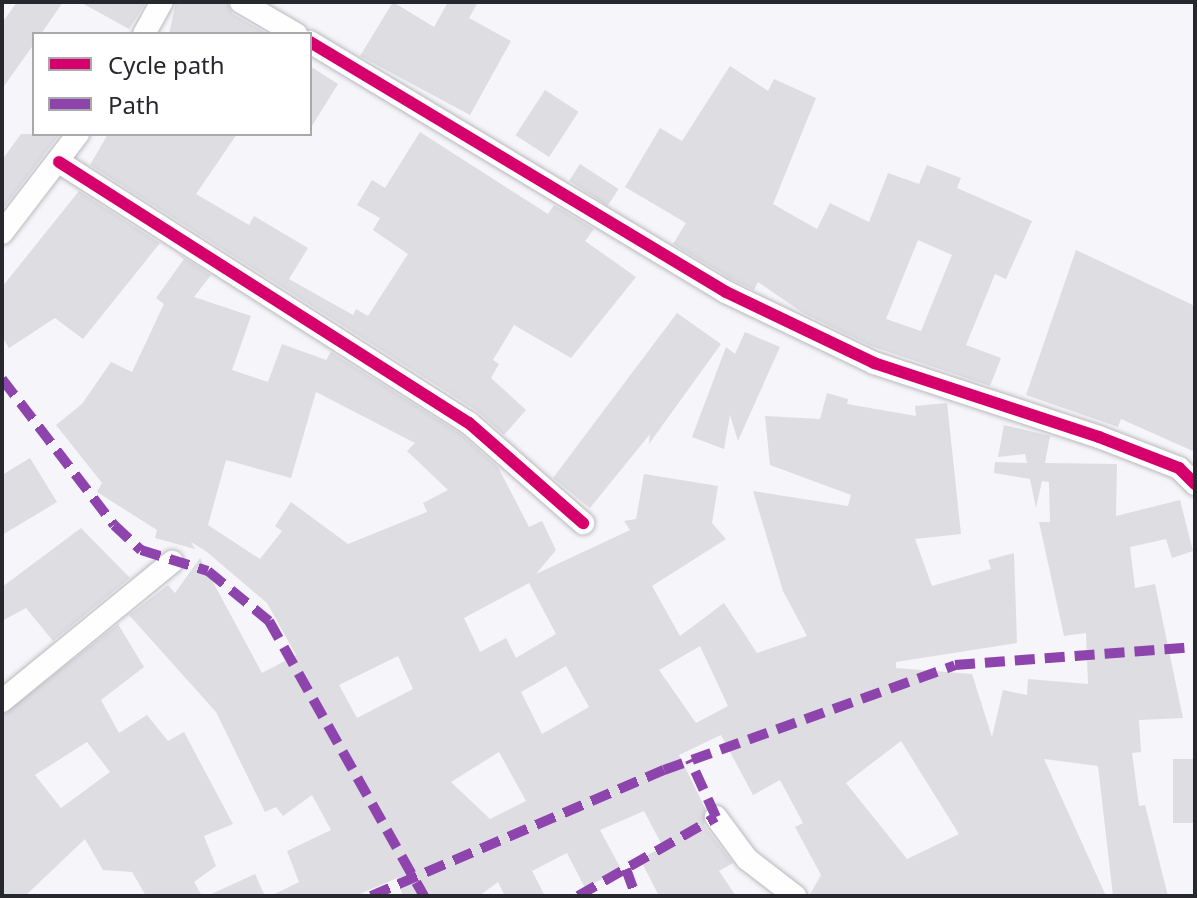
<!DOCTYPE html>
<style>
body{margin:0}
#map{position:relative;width:1197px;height:898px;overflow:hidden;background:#f5f5fa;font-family:"Noto Sans",sans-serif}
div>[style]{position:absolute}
.building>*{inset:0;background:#dddde2;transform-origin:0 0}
.roads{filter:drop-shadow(0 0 2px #b9b9be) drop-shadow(0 0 2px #b9b9be)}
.minor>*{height:22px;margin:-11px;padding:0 11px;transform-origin:11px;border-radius:11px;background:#fefefe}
.quiet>*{height:10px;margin-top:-5px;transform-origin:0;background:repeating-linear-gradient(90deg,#8e44ad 0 20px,transparent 0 30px)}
.cycleway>*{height:12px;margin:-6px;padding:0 6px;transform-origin:6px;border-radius:6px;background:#d6006c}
span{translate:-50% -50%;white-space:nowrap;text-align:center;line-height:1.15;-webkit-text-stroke:6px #fff;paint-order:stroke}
.frame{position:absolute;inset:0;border:4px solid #27272e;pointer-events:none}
.legend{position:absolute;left:32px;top:32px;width:280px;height:104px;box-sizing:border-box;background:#fff;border:2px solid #a9a9ab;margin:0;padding:10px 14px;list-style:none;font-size:24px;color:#27272e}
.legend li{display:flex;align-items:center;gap:16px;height:40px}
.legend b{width:40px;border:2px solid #a9a9ab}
</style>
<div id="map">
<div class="building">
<i style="clip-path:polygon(17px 2px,63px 2px,41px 34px,34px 34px,34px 44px,2px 89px,2px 23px)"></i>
<i style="clip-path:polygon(80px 2px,146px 2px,129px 29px)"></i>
<i style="clip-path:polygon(176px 2px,227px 2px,233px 14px,268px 34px,169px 34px)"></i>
<i style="clip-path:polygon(393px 2px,434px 27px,448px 2px,478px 2px,469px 18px,511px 41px,470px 115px,360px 56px)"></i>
<i style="clip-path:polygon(310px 66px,338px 84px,310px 129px)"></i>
<i style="clip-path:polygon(evenodd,730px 66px,768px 91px,774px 79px,816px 98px,773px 204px,817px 229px,830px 203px,869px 222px,888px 173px,919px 184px,927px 165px,961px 178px,957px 188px,1032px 221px,1006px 279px,995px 274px,966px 345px,1001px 358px,990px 386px,871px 346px,803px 313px,758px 282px,754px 290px,733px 280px,673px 244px,686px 223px,625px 187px,660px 128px,682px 141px,730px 66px,918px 240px,952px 255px,921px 331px,886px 319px,918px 240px)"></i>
<i style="left:545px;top:90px;width:40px;height:54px;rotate:33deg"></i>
<i style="clip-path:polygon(420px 132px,548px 214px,554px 205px,594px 229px,585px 241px,636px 277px,571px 358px,514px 325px,493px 360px,499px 364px,491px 378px,526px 410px,504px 435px,477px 411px,90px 165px,108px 134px,237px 134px,196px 194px,249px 225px,254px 216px,308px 248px,289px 279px,353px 315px,356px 309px,368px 316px,408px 254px,373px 230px,380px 218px,357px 205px,372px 180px,385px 188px)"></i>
<i style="clip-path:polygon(21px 134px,60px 134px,2px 210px,2px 160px)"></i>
<i style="left:580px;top:164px;width:46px;height:20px;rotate:33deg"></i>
<i style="clip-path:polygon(79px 191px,160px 243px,83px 339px,55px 318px,9px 348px,2px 337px,2px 287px)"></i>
<i style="clip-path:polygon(1076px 250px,1195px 306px,1195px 452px,1121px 419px,1118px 427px,1026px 395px)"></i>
<i style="clip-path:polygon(evenodd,175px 252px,211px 275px,194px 297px,251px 316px,232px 370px,268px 382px,282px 344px,326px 360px,331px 352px,461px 434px,498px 467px,529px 527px,542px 521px,556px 550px,536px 574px,630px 530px,624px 521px,636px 519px,644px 474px,718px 486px,712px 523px,726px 539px,652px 586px,680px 636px,724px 603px,757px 653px,807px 636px,783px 591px,753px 491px,848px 506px,851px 495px,770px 465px,765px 416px,820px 419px,827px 393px,848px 399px,847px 404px,916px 416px,915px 406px,947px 403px,961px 534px,915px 539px,932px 586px,991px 569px,988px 560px,1014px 553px,1017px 643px,896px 662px,896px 668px,972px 674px,992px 737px,1003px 690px,1027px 695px,1028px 679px,1088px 684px,1086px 633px,1064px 636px,1039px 522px,1050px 522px,1049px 482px,1042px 481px,1036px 508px,1030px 479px,994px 473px,995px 462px,1027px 463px,1025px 454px,998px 457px,1004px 425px,1050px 436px,1045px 463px,1117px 464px,1116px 516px,1180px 500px,1193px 551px,1172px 558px,1166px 539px,1130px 547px,1135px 588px,1155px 584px,1183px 718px,1139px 720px,1141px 752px,1132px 753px,1139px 806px,1145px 805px,1168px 896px,1113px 896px,1098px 766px,1044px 759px,1106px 896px,809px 896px,821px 875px,795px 827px,803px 823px,780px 780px,753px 795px,721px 735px,679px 755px,705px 808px,704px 825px,733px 863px,719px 871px,736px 896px,659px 896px,640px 859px,663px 847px,644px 811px,600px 830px,621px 869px,585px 888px,567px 853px,532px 871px,545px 896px,505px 896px,498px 882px,479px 896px,403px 896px,397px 878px,355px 896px,271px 896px,299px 882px,287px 851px,331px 830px,312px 795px,283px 816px,276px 807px,265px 812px,216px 712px,129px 615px,168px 585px,175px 593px,200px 558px,262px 673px,296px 655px,267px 603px,207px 552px,191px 542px,195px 549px,155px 538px,157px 530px,97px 492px,102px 483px,56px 425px,82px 404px,111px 362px,132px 372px,164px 304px,156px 298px,184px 259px,175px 252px,316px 392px,415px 443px,407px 451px,448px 490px,423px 503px,427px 512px,348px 544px,291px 502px,275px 526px,282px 531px,260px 559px,208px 525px,226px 460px,291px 478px,316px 392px,175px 252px,529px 583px,556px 634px,516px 658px,506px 638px,480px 652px,464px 618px,529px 583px,175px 252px,700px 646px,728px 706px,696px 723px,659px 670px,700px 646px,175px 252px,398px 656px,413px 689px,357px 718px,339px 685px,398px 656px,175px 252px,566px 666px,589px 707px,542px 734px,521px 692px,566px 666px,175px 252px,901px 741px,959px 834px,907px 859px,846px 783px,901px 741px,175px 252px,499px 752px,526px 801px,490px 819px,451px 782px,499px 752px)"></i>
<i style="clip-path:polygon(677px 313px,721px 344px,649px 444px,650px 434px,590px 508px,553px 478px)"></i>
<i style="clip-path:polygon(745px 332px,780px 347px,738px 441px,730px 415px,724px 449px,692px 437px,726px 347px,735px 354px)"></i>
<i style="clip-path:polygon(30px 458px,57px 502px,2px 535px,2px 475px)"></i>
<i style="clip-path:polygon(81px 528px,130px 578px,53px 641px,26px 608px,2px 621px,2px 587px)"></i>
<i style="clip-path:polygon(evenodd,118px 624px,144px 667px,101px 700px,119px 733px,147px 715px,168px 741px,184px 732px,233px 824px,204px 836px,216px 866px,194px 882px,202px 896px,146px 896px,132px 872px,103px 870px,85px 839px,25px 896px,2px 896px,2px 715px,118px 624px,87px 742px,110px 772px,61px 808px,35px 775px,87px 742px)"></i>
<i style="left:1195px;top:759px;width:64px;height:22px;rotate:90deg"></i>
<i style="clip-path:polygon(255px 874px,265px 896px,207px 896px)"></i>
</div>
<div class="roads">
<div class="minor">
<i style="left:241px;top:2px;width:64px;rotate:30.2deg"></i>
<i style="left:144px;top:34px;width:37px;rotate:-61deg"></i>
<i style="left:310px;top:42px;width:485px;rotate:31deg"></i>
<i style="left:726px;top:292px;width:164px;rotate:25.6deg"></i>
<i style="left:874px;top:363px;width:237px;rotate:18.2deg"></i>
<i style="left:1099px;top:437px;width:86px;rotate:21.2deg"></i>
<i style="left:1179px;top:468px;width:23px;rotate:45deg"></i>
<i style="left:59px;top:162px;width:486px;rotate:32.5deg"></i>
<i style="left:469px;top:423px;width:152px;rotate:41.3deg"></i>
<i style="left:2px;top:233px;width:125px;rotate:-52.5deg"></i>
<i style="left:2px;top:701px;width:220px;rotate:-39.3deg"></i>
<i style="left:716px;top:817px;width:52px;rotate:53.6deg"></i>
<i style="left:747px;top:859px;width:61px;rotate:37.6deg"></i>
</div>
</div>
<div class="quiet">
<i style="left:2px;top:379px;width:184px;rotate:52.5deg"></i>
<i style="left:114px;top:525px;width:37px;rotate:43deg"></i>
<i style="left:141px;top:550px;width:70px;rotate:17.4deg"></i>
<i style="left:208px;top:571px;width:79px;rotate:39.3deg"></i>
<i style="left:269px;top:621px;width:316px;rotate:60.6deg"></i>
<i style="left:626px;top:869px;width:29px;rotate:70deg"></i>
<i style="left:371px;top:896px;width:319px;rotate:-23.3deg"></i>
<i style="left:664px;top:770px;width:309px;rotate:-19.8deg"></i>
<i style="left:955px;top:665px;width:241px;rotate:-4.3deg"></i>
<i style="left:578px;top:896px;width:159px;rotate:-29.8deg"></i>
<i style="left:716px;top:817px;width:63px;rotate:-114.5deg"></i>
</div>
<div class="cycleway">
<i style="left:310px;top:42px;width:485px;rotate:31deg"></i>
<i style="left:726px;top:292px;width:164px;rotate:25.6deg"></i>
<i style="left:874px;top:363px;width:237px;rotate:18.2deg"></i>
<i style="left:1099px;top:437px;width:86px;rotate:21.2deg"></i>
<i style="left:1179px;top:468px;width:23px;rotate:45deg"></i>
<i style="left:59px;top:162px;width:486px;rotate:32.5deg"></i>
<i style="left:469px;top:423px;width:152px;rotate:41.3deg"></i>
</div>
<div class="frame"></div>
<ul class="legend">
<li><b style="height:10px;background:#d6006c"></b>Cycle path</li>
<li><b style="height:10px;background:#8e44ad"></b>Path</li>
</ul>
</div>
